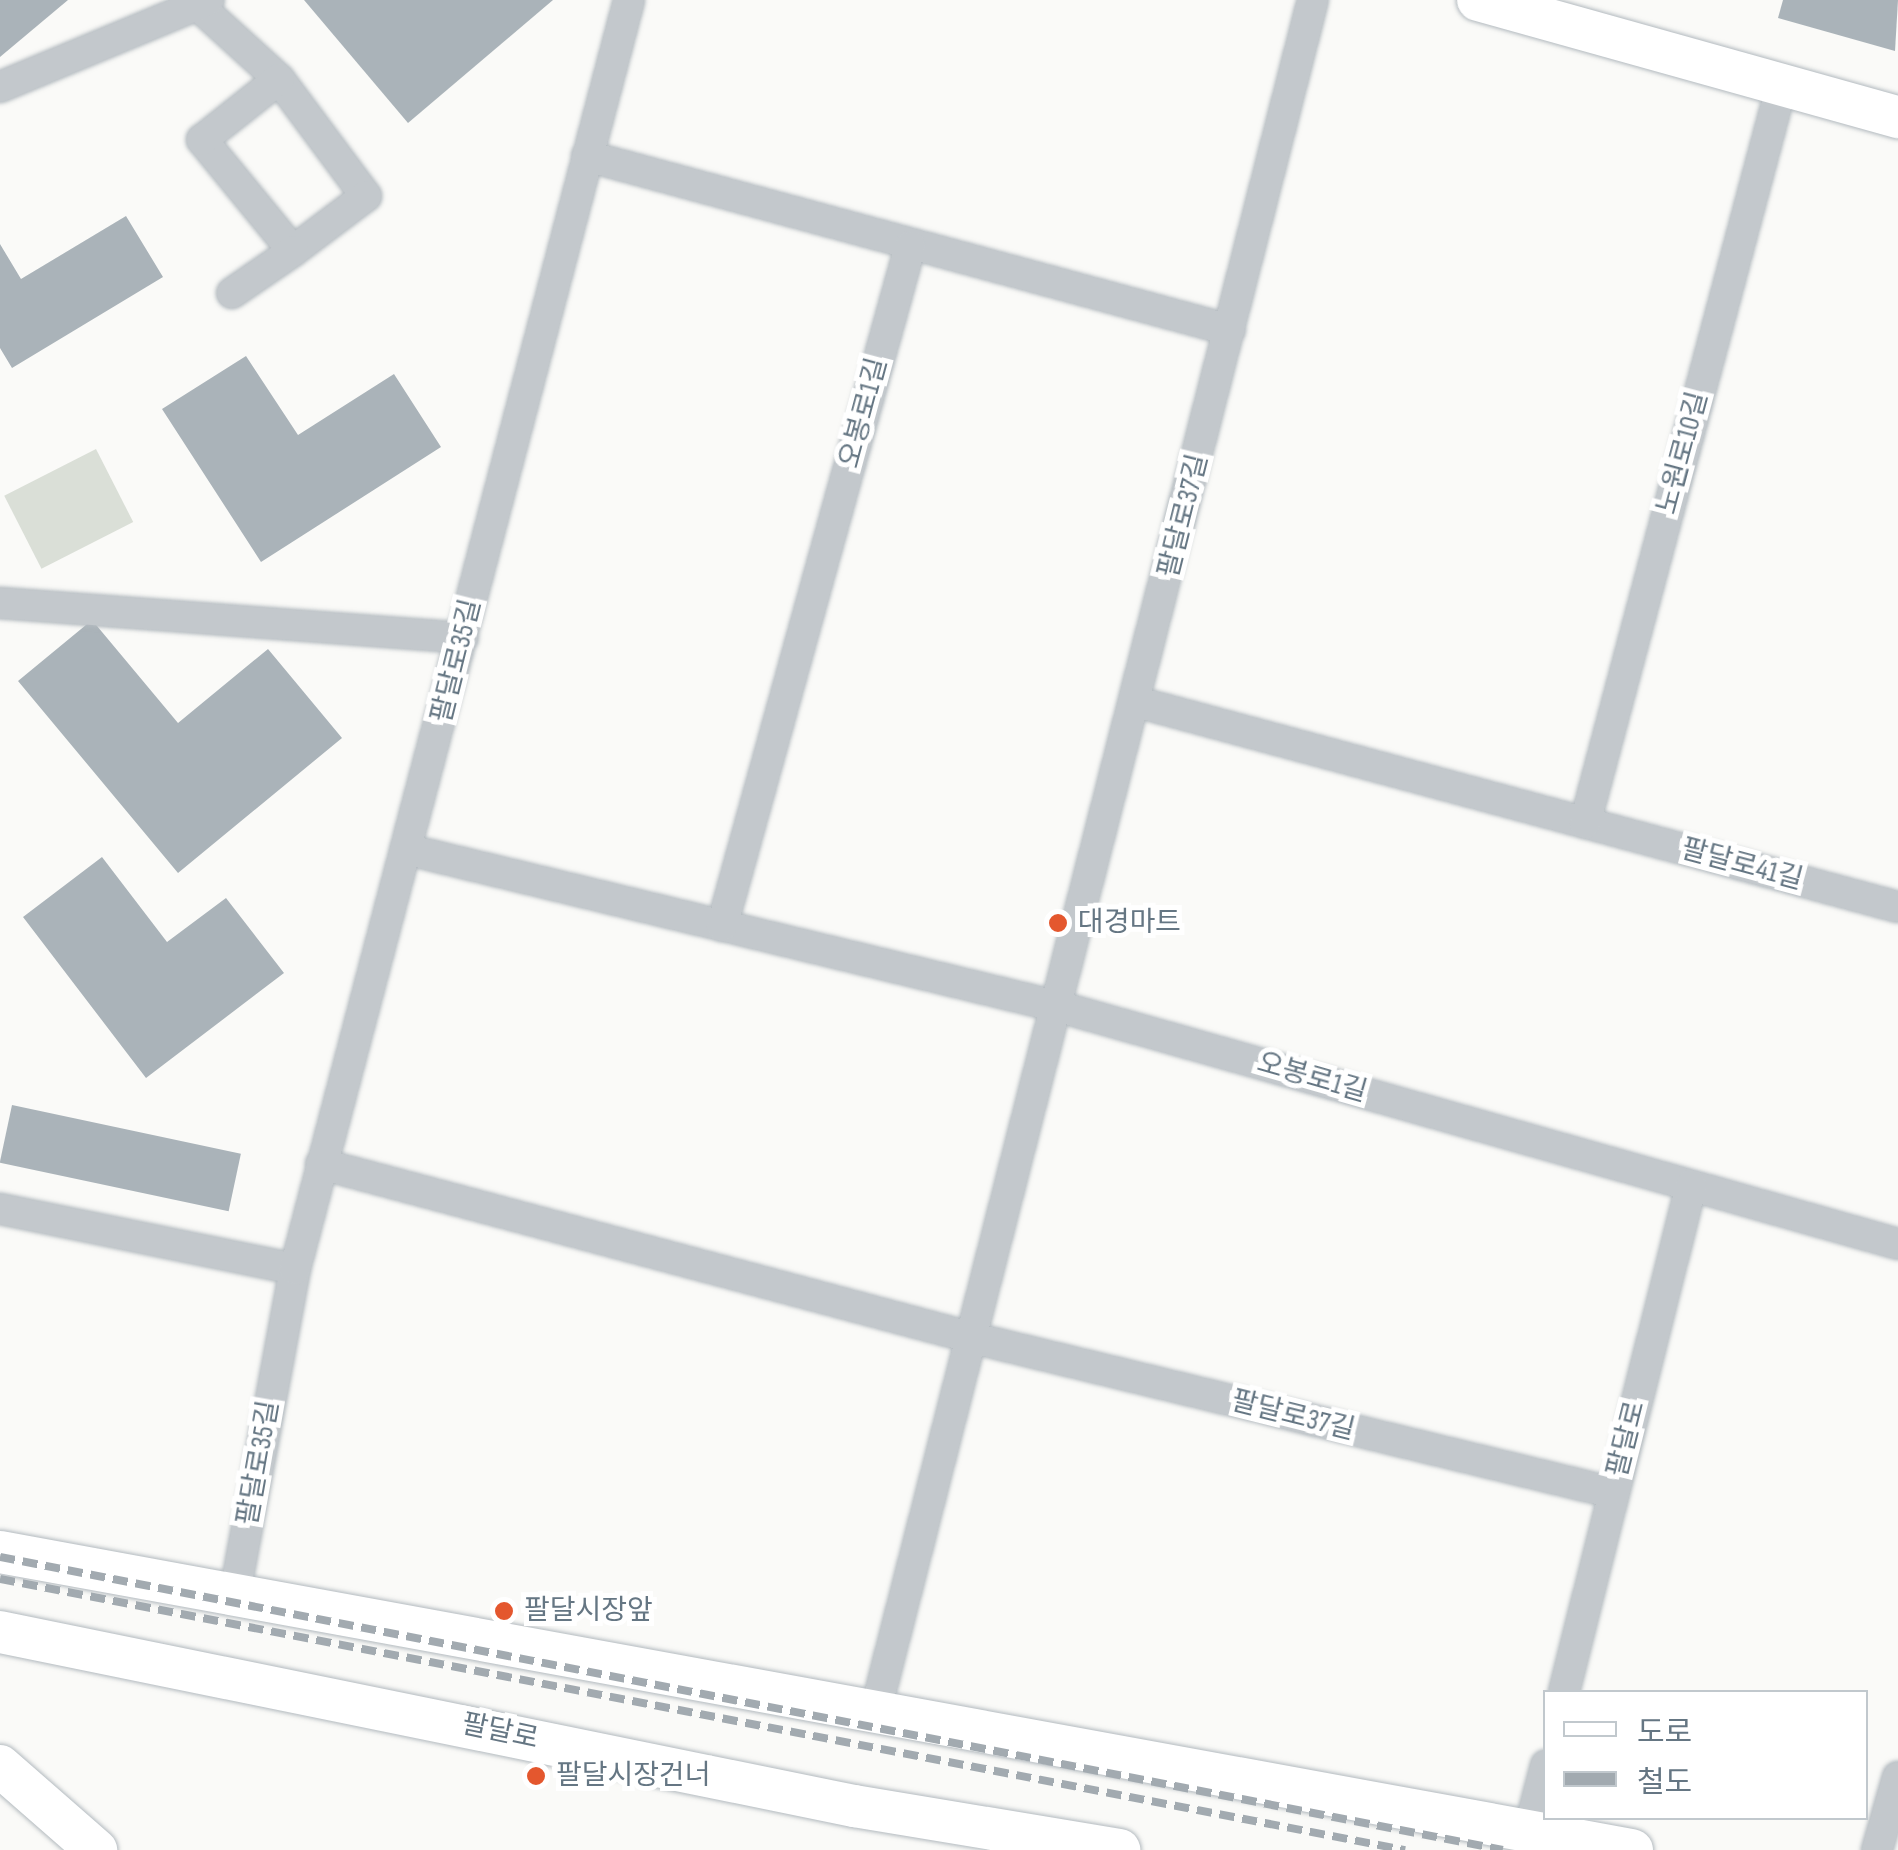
<!DOCTYPE html>
<meta charset="utf-8">
<style>
body{margin:0}
#map{position:relative;width:1898px;height:1850px;overflow:hidden;background:#fafaf8;font-family:"Sofia Sans Condensed","Noto Sans KR",sans-serif}
div>[style]{position:absolute}
.green>*{inset:0;background:#dadfd7;transform-origin:0 0}
.building>*{inset:0;background:#aab3b9;transform-origin:0 0}
.roads{filter:drop-shadow(0 0 2px #b3babf) drop-shadow(0 0 2px #b3babf)}
.street>*{height:30px;margin:-15px;padding:0 15px;transform-origin:15px;border-radius:15px;background:#c3c8cc}
.secondary>*{height:42px;margin:-21px;padding:0 21px;transform-origin:21px;border-radius:21px;background:#fff}
.rail>*{height:8px;margin-top:-4px;transform-origin:0;background:repeating-linear-gradient(90deg,#a2aab0 0 15px,transparent 0 23px)}
.dots>*{width:28px;height:28px;translate:-50% -50%;box-sizing:border-box;border:5px solid #fff;border-radius:50%}
span{translate:-50% -50%;white-space:nowrap;text-align:center;line-height:1.15;-webkit-text-stroke:10px #fff;paint-order:stroke}
.street-label{font-size:28px;color:#657683}
.poi-label{font-size:28px;color:#657683}
.left{translate:0 -50%;text-align:left}
.legend{position:absolute;left:1543px;top:1690px;width:325px;height:130px;box-sizing:border-box;background:#fff;border:2px solid #c1c8cd;margin:0;padding:12px 18px;list-style:none;font-size:30px;color:#657683}
.legend li{display:flex;align-items:center;gap:20px;height:50px}
.legend b{width:50px;border:2px solid #c1c8cd}
</style>
<div id="map">
<div class="green">
<i style="left:96px;top:449px;width:82px;height:103px;rotate:63deg"></i>
</div>
<div class="building">
<i style="clip-path:polygon(0 0,68px 0,0 57px)"></i>
<i style="clip-path:polygon(304px 0,553px 0,408px 123px)"></i>
<i style="clip-path:polygon(1783px 0,1898px 0,1895px 51px,1778px 18px)"></i>
<i style="clip-path:polygon(126px 216px,163px 277px,12px 368px,0 348px,0 244px,21px 279px)"></i>
<i style="clip-path:polygon(246px 356px,298px 435px,394px 374px,441px 447px,261px 562px,162px 409px)"></i>
<i style="clip-path:polygon(92px 620px,178px 723px,268px 649px,342px 738px,178px 873px,18px 681px)"></i>
<i style="clip-path:polygon(102px 857px,167px 942px,226px 898px,284px 973px,146px 1078px,23px 917px)"></i>
<i style="left:12px;top:1105px;width:234px;height:59px;rotate:12deg"></i>
</div>
<div class="roads">
<div class="street">
<i style="left:202px;top:9px;width:104px;rotate:42.3deg"></i>
<i style="left:279px;top:79px;width:146px;rotate:53.4deg"></i>
<i style="left:366px;top:196px;width:91px;rotate:143deg"></i>
<i style="left:293px;top:251px;width:144px;rotate:-129.3deg"></i>
<i style="left:202px;top:140px;width:98px;rotate:-38.4deg"></i>
<i style="left:0;top:87px;width:226px;rotate:-22.6deg"></i>
<i style="left:587px;top:156px;width:666px;rotate:15.14deg"></i>
<i style="left:232px;top:293px;width:74px;rotate:-34.5deg"></i>
<i style="left:0;top:603px;width:464px;rotate:4.3deg"></i>
<i style="left:1137px;top:702px;width:788px;rotate:15.08deg"></i>
<i style="left:1585px;top:823px;width:765px;rotate:-75.07deg"></i>
<i style="left:409px;top:850px;width:670px;rotate:13.56deg"></i>
<i style="left:1060px;top:1007px;width:871px;rotate:15.79deg"></i>
<i style="left:722px;top:926px;width:705px;rotate:-74.52deg"></i>
<i style="left:321px;top:1164px;width:675px;rotate:14.94deg"></i>
<i style="left:973px;top:1338px;width:659px;rotate:13.59deg"></i>
<i style="left:0;top:1209px;width:301px;rotate:11.5deg"></i>
<i style="left:234px;top:1598px;width:335px;rotate:-79.5deg"></i>
<i style="left:295px;top:1269px;width:1312px;rotate:-75.25deg"></i>
<i style="left:1564px;top:1692px;width:522px;rotate:-75.91deg"></i>
<i style="left:875px;top:1713px;width:1768px;rotate:-75.66deg"></i>
<i style="left:1529px;top:1830px;width:67px;rotate:-75.3deg"></i>
<i style="left:1877px;top:1850px;width:76px;rotate:-74deg"></i>
</div>
<div class="secondary">
<i style="left:1478px;top:0;width:436px;rotate:15.6deg"></i>
<i style="left:0;top:1552px;width:1659px;rotate:10.35deg"></i>
<i style="left:0;top:1632px;width:872px;rotate:11.52deg"></i>
<i style="left:854px;top:1806px;width:269px;rotate:9.4deg"></i>
<i style="left:0;top:1766px;width:128px;rotate:41.2deg"></i>
</div>
</div>
<div class="rail">
<i style="left:0;top:1557px;width:1531px;rotate:11.03deg"></i>
<i style="left:0;top:1579px;width:1431px;rotate:10.92deg"></i>
</div>
<div class="dots">
<i style="left:1058px;top:923px;background:#e4572e"></i>
<i style="left:504px;top:1611px;background:#e4572e"></i>
<i style="left:536px;top:1776px;background:#e4572e"></i>
</div>
<div class="street-label">
<span style="left:864px;top:413px;rotate:-75deg">오봉로1길</span>
<span style="left:1683px;top:453px;rotate:-75deg">노원로10길</span>
<span style="left:1184px;top:516px;rotate:-76deg">팔달로37길</span>
<span style="left:457px;top:661px;rotate:-76deg">팔달로35길</span>
<span style="left:1742px;top:865px;rotate:15deg">팔달로41길</span>
<span style="left:1312px;top:1078px;rotate:16deg">오봉로1길</span>
<span style="left:1293px;top:1416px;rotate:14deg">팔달로37길</span>
<span style="left:1627px;top:1439px;rotate:-76deg">팔달로</span>
<span style="left:259px;top:1463px;rotate:-80deg">팔달로35길</span>
<span style="left:500px;top:1732px;rotate:12deg">팔달로</span>
</div>
<div class="poi-label">
<span class="left" style="left:1078px;top:923px">대경마트</span>
<span class="left" style="left:524px;top:1611px">팔달시장앞</span>
<span class="left" style="left:556px;top:1776px">팔달시장건너</span>
</div>
<ul class="legend">
<li><b style="height:12px;background:#fff"></b>도로</li>
<li><b style="height:12px;background:#a2aab0"></b>철도</li>
</ul>
</div>
